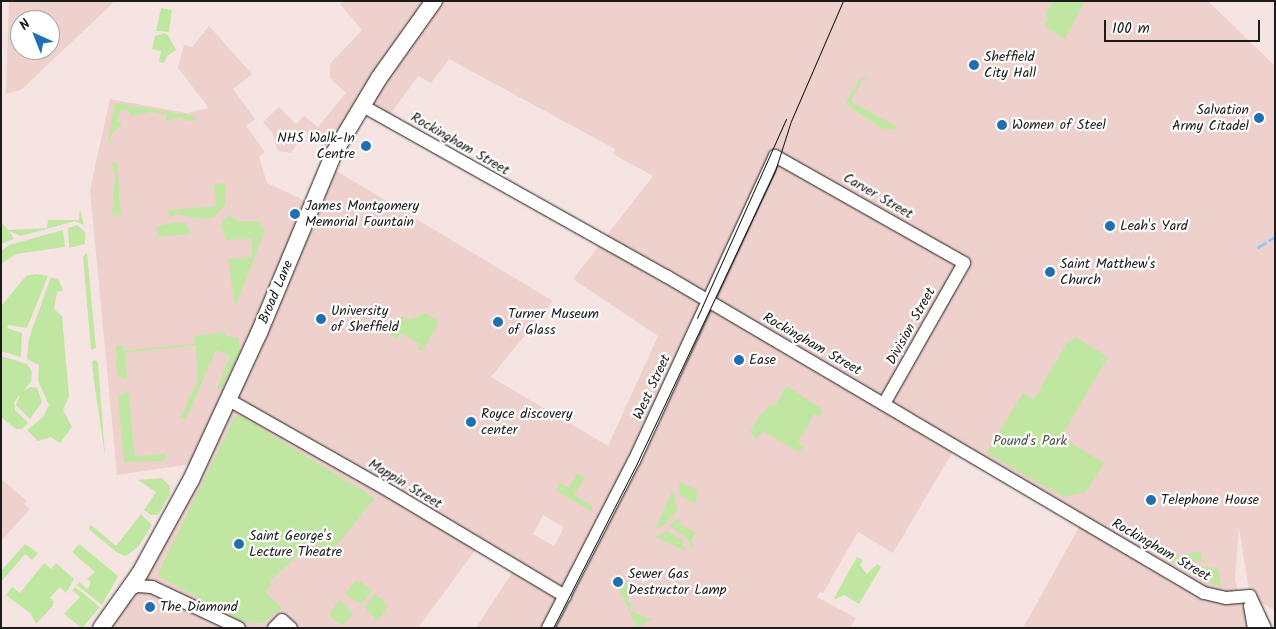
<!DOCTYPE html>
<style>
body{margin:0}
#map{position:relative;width:1276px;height:629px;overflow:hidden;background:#f5e4e2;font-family:Kalam,sans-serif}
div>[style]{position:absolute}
.built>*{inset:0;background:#eed1cd}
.green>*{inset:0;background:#c0e7a2}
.stream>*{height:3px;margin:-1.5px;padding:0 1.5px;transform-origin:1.5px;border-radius:1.5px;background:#97c7f3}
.roads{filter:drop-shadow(0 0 1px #1c1c1c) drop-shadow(0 0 1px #1c1c1c)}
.minor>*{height:12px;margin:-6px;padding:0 6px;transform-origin:6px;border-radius:6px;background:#fff}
.major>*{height:16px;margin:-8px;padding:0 8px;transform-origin:8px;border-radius:8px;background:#fff}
.tram>*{height:1px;margin:-0.5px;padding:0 0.5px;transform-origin:0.5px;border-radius:0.5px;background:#1c1c1c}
.dots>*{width:14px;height:14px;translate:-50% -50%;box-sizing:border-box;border:2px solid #fff;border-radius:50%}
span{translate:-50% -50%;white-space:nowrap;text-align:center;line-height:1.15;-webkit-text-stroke:4.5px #fff;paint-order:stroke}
.poi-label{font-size:14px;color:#1c1c1c}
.left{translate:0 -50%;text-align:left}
.right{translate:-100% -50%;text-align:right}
.street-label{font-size:14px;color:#1c1c1c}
.park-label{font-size:14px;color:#4d5944}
.frame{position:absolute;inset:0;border:2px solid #1c1c1c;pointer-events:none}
.north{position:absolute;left:10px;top:10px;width:50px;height:50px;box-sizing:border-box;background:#fff;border:1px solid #a4a4a4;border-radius:50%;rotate:316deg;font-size:14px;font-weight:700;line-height:20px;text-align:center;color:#1c1c1c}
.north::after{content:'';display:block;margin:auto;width:18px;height:22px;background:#1f6fb2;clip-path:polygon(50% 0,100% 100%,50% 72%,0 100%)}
.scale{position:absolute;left:1104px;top:20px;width:156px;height:22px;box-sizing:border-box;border:2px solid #1c1c1c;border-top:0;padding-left:6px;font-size:15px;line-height:18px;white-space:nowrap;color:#1c1c1c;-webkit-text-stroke:4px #fff;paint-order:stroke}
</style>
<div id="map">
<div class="built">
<i style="clip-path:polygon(evenodd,9px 1px,115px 1px,21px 90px,9px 93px,6px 93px,9px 1px,20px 20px,50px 20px,50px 50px,20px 50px,20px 20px)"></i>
<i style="clip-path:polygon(evenodd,344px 1px,1208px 1px,1275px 66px,1275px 611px,1250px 596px,1239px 529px,1235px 580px,1251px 628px,1023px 628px,1082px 522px,956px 446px,893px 553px,858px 532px,823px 593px,820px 592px,817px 597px,856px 618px,850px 628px,476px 628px,515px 568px,479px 545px,418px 628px,101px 628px,198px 463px,117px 475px,90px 190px,110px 99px,187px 113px,209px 108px,178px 68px,184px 45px,192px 47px,209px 26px,252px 74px,233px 89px,255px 119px,246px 126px,265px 152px,259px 157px,267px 183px,312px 204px,328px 166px,553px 301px,491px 377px,608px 446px,658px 336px,573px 279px,653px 176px,613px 154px,615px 149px,449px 59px,431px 83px,418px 76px,387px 119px,361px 105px,334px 153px,305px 132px,291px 153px,278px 151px,272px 132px,263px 122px,279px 107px,296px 124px,304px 116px,318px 127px,346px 93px,330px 78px,330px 64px,362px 30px,340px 4px,344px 1px,543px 515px,564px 527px,554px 546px,533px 534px,543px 515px)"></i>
<i style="clip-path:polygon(1px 479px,27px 501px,24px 504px,30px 509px,1px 541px)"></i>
</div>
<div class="green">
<i style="clip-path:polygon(1053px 1px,1085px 1px,1065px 39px,1044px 26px,1048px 18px,1045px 16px)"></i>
<i style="clip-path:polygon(161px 8px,172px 10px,169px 32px,156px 31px)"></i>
<i style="clip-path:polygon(164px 33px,168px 35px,176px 50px,167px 56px,164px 63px,159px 62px,161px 51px,152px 49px,155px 36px)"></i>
<i style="clip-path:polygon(865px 77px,868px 78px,862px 80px,851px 102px,898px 127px,895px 130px,881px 128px,845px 104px,859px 80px)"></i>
<i style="clip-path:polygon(115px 103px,196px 116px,196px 120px,187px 121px,179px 117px,166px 122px,167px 115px,150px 112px,132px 116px,127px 110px,121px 110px,117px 121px,122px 125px,113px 132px,107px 145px)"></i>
<i style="clip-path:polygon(112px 163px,117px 163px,121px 214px,158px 213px,112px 215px,115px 174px)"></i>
<i style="clip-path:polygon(225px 183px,226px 204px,214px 217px,201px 219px,176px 214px,170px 217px,168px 210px,216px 206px,214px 184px)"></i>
<i style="clip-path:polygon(80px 209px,84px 225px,75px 221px,21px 236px,9px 231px,14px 239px,1px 244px,1px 222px,8px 230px,47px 228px,48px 220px,79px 220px)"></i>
<i style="clip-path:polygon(228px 215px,239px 221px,258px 221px,265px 231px,235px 307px,228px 259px,252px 257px,251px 238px,226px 240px,221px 224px)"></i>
<i style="clip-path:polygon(176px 222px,186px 224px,191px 234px,158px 237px,157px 226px)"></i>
<i style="clip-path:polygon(77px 225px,85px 232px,85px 244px,69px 248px,68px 228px)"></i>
<i style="clip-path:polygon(63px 230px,65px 247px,16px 254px,1px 264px,1px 251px,9px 245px)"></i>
<i style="clip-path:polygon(87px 253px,96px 348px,91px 350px,83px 257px)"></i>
<i style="clip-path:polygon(36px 274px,48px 276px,27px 328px,9px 325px,7px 328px,22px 333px,21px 357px,1px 351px,1px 306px,26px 276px)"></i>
<i style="clip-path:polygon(51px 277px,59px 280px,63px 291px,57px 292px,54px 309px,62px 316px,69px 396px,63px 410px,72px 427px,60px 443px,51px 437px,38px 441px,27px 430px,43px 417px,49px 405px,38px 381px,39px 365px,27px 359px,29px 338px)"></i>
<i style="clip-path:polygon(425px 313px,437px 320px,438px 325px,422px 351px,417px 350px,420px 344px,401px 333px,398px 339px,391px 335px,402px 316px,410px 320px)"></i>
<i style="clip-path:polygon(225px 332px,225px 336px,239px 338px,240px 351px,223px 386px,216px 391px,230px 356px,216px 350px,186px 419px,180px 418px,198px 380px,196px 345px,125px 353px,127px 379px,117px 376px,116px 346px,123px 345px,124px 351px,195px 343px,194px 336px)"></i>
<i style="clip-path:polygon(1076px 337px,1108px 357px,1061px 437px,1104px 463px,1086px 492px,1063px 497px,986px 453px,1023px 393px,1034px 399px,1067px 343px)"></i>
<i style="clip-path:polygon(1px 356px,27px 364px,32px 372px,31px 382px,14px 402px,15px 410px,28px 423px,22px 429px,16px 429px,1px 417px)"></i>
<i style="clip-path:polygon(96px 360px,98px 363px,105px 456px,94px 381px,92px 361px)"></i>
<i style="clip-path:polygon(787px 386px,823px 410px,819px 417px,814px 414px,798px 443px,804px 447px,799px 452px,762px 431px,757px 440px,750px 432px,762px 412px,764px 414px,769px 404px,774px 407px)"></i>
<i style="clip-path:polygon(30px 387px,37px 388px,42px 402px,30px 419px,16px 405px,21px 393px)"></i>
<i style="clip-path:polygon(128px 390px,135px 457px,167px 453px,164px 461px,124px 462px,118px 397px)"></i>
<i style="clip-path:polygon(239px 415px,375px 498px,328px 556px,312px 542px,269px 582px,272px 585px,265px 592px,282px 608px,263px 623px,245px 622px,161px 578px,158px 573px,234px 418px)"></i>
<i style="clip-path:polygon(577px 473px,585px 478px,574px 495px,593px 506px,591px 511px,556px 491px,560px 483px,569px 488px)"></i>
<i style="clip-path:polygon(162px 478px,170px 486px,170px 494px,158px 515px,151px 515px,144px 510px,156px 492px,138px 480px)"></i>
<i style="clip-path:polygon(679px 481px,697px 490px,696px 505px,680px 495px)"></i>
<i style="clip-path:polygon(673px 489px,677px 511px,665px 524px,655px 530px)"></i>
<i style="clip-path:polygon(141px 514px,152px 525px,138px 547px,126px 556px,116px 552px,89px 529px,91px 525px,116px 546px)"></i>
<i style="clip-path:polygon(678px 518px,681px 520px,679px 524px,696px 532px,692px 539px,694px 553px,687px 538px,669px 526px)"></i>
<i style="clip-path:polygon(667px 531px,681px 539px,686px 551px,655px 537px)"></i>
<i style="clip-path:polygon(25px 544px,38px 553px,32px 560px,25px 554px,1px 582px,1px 571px)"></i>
<i style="clip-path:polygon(79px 544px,118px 576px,102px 605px,77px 585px,79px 582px,88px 589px,91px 582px,87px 579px,95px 572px,72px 552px)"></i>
<i style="clip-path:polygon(1200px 551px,1202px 560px,1213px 557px,1201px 562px,1192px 561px,1179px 567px,1168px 559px)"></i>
<i style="clip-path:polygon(857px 557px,863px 560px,860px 565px,867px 574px,877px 564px,881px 567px,859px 604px,844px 595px,836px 599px,834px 598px)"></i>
<i style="clip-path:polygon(44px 563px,51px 569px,56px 563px,74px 579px,66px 593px,60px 587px,50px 598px,54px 602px,52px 607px,36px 624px,31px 614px,6px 595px,12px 587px,20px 593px)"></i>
<i style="clip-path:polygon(1197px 566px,1218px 568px,1222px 586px,1208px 583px,1186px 571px)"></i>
<i style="clip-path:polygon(355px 581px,361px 582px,372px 591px,361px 604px,345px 594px)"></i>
<i style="clip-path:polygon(623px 581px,634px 584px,627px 601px,632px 604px,630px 611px,652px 619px,637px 628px,618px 587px)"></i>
<i style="clip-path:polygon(75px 587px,100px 607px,82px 628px,64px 614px,80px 597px,72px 590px)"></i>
<i style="clip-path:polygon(375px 594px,386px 603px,387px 609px,377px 621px,364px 607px)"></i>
<i style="clip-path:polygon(340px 599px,353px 614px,342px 626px,331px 617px,330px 612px)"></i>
</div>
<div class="stream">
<i style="left:1269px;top:240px;width:7px;rotate:-27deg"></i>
<i style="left:1258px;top:247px;width:8px;rotate:-30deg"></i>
</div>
<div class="roads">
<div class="minor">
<i style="left:361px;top:105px;width:350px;rotate:29.3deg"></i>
<i style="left:666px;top:276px;width:624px;rotate:30.51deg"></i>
<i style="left:1204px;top:593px;width:23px;rotate:13deg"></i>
<i style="left:1226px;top:598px;width:24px;rotate:-5deg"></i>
<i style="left:229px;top:400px;width:186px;rotate:29.6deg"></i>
<i style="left:391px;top:492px;width:203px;rotate:30.9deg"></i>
<i style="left:129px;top:590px;width:9px;rotate:-27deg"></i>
<i style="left:137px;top:586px;width:15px;rotate:4deg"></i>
<i style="left:152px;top:587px;width:96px;rotate:25.2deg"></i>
<i style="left:1250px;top:596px;width:35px;rotate:65deg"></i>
<i style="left:1250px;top:606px;width:22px;rotate:80deg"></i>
<i style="left:274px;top:628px;width:11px;rotate:-45deg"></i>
<i style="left:282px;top:620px;width:12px;rotate:42deg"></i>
<i style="left:548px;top:628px;width:188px;rotate:-62.8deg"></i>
<i style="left:634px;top:461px;width:336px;rotate:-65.2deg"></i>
<i style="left:775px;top:156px;width:217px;rotate:29.5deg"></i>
<i style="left:964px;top:263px;width:162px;rotate:119.6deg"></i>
</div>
<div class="major">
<i style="left:101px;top:628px;width:67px;rotate:-54.7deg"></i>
<i style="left:140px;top:573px;width:106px;rotate:-61.3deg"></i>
<i style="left:191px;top:480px;width:162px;rotate:-65.2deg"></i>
<i style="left:259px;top:333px;width:195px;rotate:-67.4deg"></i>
<i style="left:334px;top:153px;width:87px;rotate:-59deg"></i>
<i style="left:379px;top:78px;width:95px;rotate:-54.5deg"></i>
</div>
</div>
<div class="tram">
<i style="left:697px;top:318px;width:218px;rotate:-65.9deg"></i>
<i style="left:553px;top:628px;width:185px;rotate:-63deg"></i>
<i style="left:637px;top:463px;width:323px;rotate:-64.7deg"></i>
<i style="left:775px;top:171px;width:52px;rotate:-72.3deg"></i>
<i style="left:791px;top:121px;width:131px;rotate:-66.6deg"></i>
</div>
<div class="dots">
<i style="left:974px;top:65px;background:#1f6fb2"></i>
<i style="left:1259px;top:118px;background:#1f6fb2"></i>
<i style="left:1002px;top:125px;background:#1f6fb2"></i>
<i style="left:366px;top:146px;background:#1f6fb2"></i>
<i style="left:295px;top:214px;background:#1f6fb2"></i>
<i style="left:1110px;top:226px;background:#1f6fb2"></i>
<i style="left:1050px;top:272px;background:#1f6fb2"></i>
<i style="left:321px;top:319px;background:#1f6fb2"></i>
<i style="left:498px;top:322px;background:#1f6fb2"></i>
<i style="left:739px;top:360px;background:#1f6fb2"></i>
<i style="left:471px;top:422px;background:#1f6fb2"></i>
<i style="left:1151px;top:500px;background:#1f6fb2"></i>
<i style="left:239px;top:544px;background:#1f6fb2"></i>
<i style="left:618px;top:582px;background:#1f6fb2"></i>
<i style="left:150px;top:607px;background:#1f6fb2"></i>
</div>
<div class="poi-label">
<span class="left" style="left:984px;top:65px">Sheffield<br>City Hall</span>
<span class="right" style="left:1249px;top:118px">Salvation<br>Army Citadel</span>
<span class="left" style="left:1012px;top:125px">Women of Steel</span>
<span class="right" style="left:355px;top:146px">NHS Walk-In<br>Centre</span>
<span class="left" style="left:305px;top:214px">James Montgomery<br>Memorial Fountain</span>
<span class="left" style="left:1120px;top:226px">Leah's Yard</span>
<span class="left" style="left:1060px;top:272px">Saint Matthew's<br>Church</span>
<span class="left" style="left:331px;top:319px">University<br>of Sheffield</span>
<span class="left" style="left:508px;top:322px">Turner Museum<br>of Glass</span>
<span class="left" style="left:749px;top:360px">Ease</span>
<span class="left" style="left:481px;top:422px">Royce discovery<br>center</span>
<span class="left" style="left:1161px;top:500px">Telephone House</span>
<span class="left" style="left:249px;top:544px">Saint George's<br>Lecture Theatre</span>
<span class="left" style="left:628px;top:582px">Sewer Gas<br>Destructor Lamp</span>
<span class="left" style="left:160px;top:607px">The Diamond</span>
</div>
<div class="street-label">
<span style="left:460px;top:144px;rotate:30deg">Rockingham Street</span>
<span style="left:878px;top:196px;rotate:30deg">Carver Street</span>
<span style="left:276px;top:292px;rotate:-67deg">Broad Lane</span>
<span style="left:911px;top:326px;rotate:-61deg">Division Street</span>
<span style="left:812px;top:344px;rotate:30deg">Rockingham Street</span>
<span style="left:652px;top:387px;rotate:-65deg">West Street</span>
<span style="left:405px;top:484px;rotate:31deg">Mappin Street</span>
<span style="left:1161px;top:550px;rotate:30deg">Rockingham Street</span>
</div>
<div class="park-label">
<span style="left:1030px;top:441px">Pound's Park</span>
</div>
<div class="frame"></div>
<div class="north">N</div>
<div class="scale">100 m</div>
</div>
